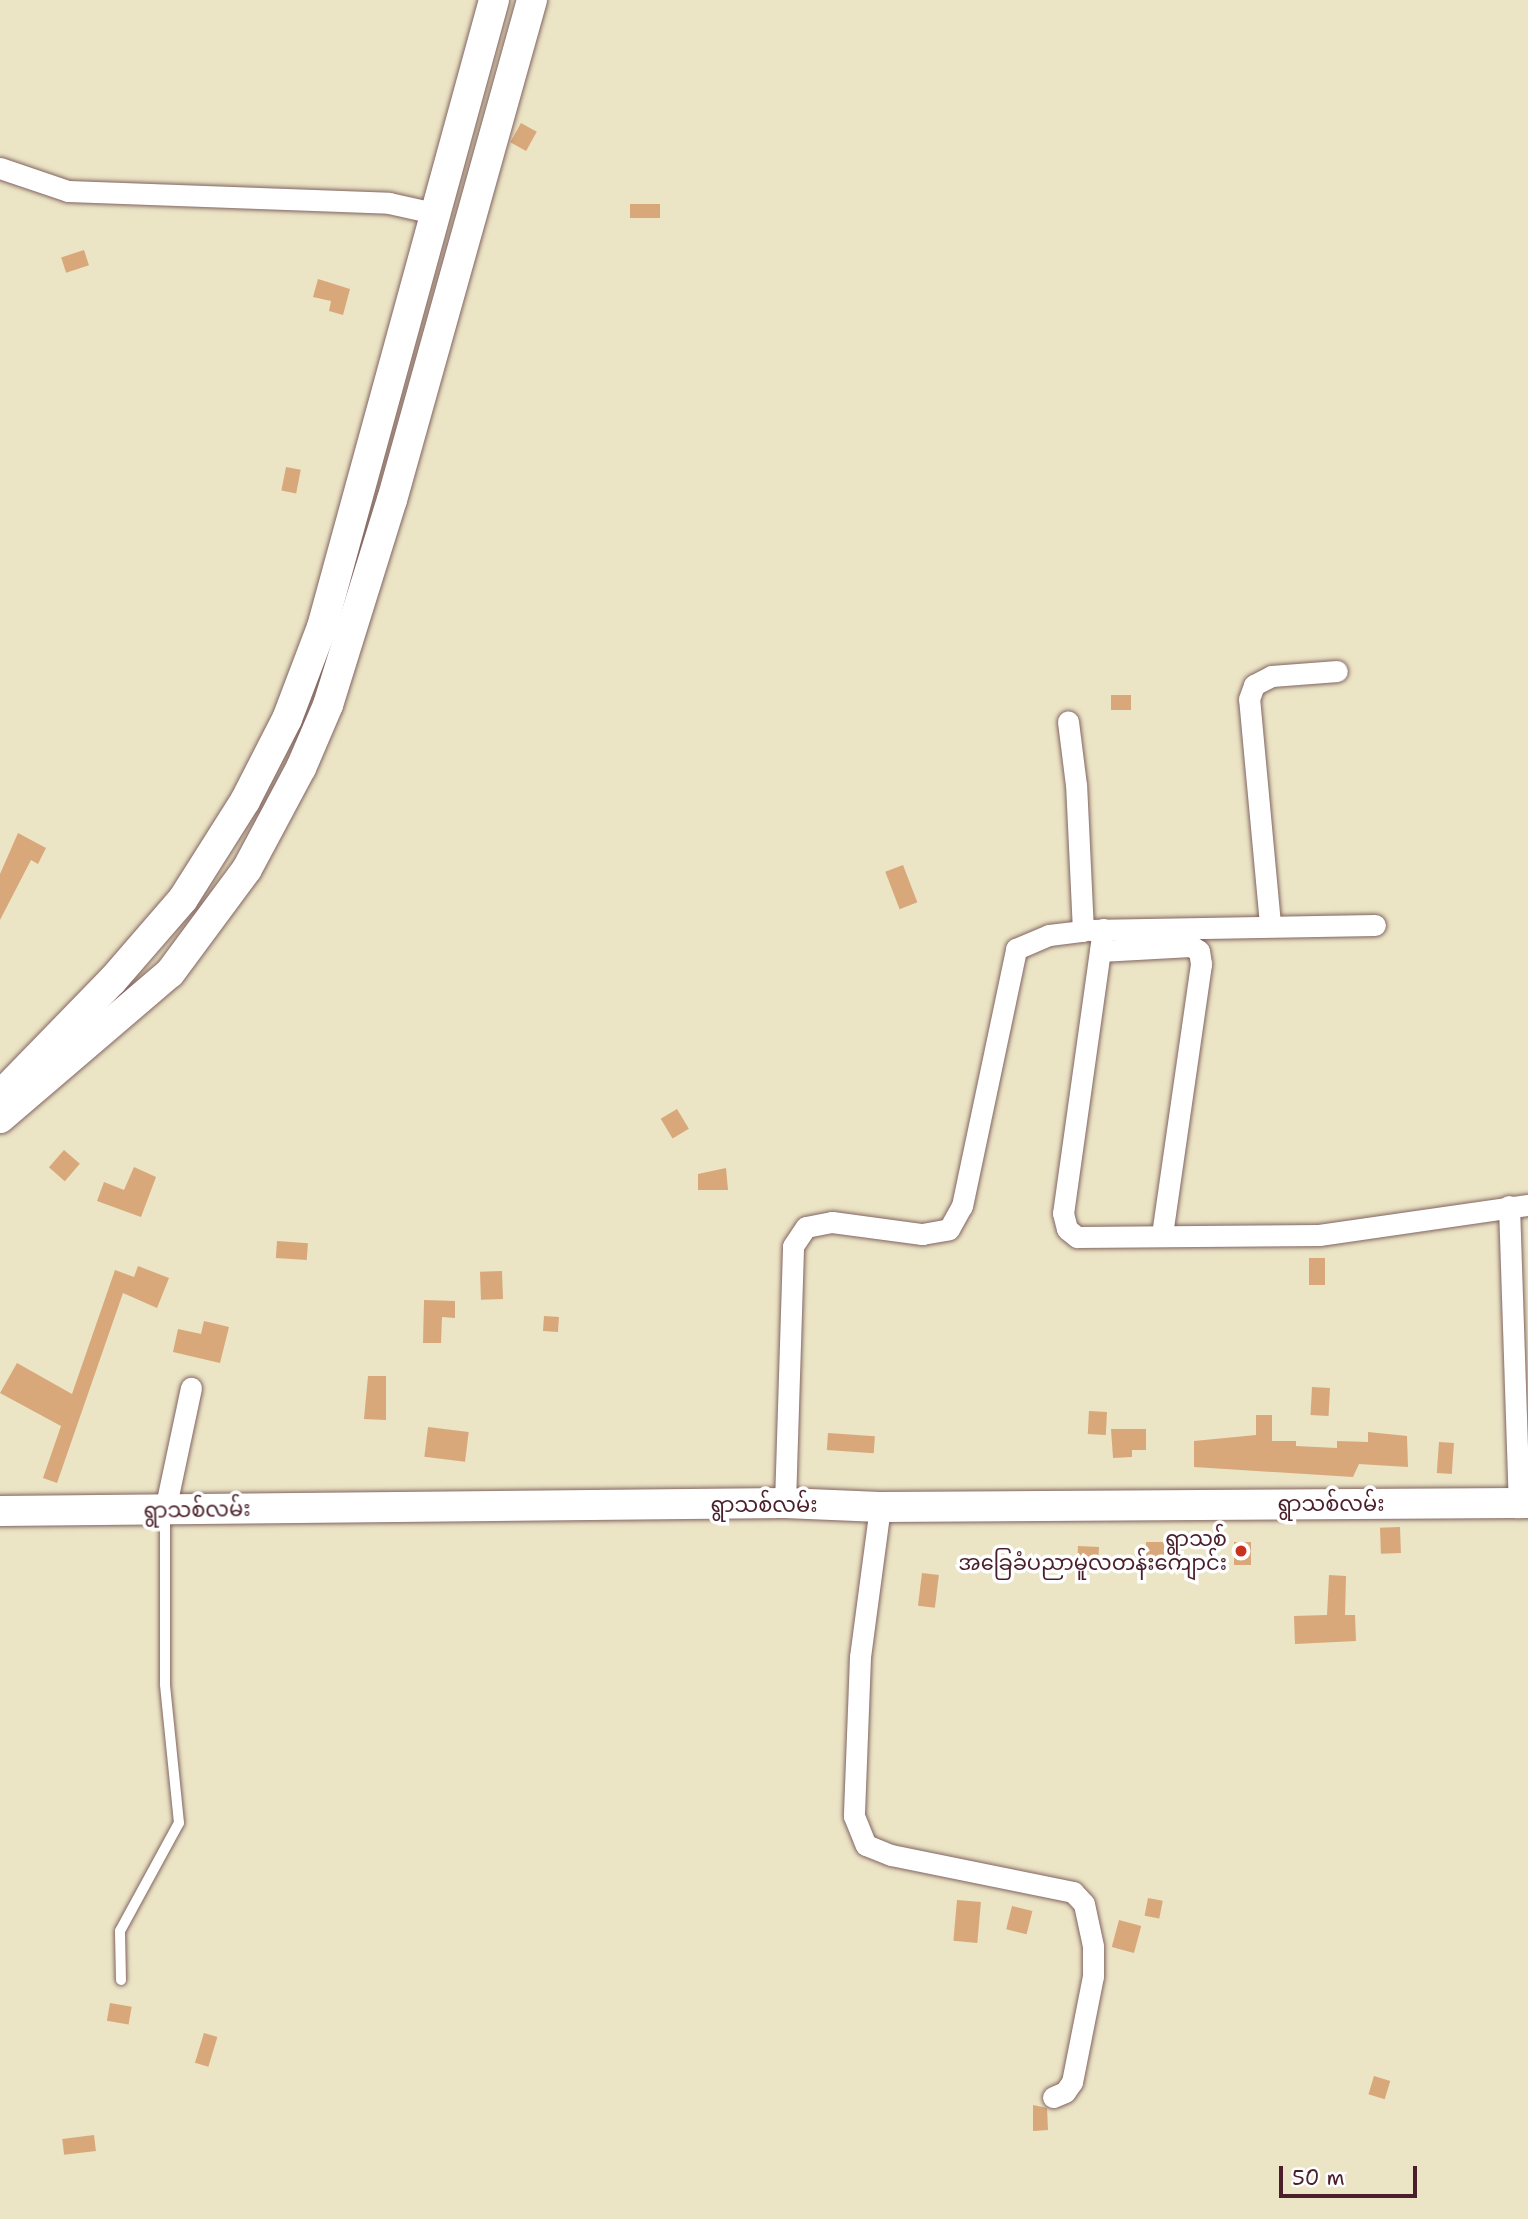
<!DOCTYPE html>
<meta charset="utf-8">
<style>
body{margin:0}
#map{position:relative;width:1528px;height:2219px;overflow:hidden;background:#ebe4c5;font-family:"Shantell Sans","Noto Sans Myanmar",sans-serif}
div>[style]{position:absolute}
.building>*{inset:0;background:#d8a87a;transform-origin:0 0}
.roads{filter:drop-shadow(0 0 2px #826461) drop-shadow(0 0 2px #826461)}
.lane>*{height:10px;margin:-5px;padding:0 5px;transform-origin:5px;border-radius:5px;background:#fff}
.street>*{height:21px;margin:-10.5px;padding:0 10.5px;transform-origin:10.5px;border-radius:10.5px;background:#fff}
.secondary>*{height:30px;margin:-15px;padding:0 15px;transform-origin:15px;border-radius:15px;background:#fff}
.dots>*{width:19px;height:19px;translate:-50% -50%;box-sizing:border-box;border:4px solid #fff;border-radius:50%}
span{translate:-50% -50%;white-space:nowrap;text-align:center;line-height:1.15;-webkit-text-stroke:7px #fff;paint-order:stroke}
.street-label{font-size:21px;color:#4a1f2b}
.poi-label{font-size:21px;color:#4a1f2b}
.right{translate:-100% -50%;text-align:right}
.scale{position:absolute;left:1279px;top:2166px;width:138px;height:32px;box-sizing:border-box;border:4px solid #4a1f2b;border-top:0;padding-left:9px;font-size:21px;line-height:24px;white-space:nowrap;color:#4a1f2b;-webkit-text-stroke:5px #fff;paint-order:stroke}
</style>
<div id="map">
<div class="building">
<i style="left:521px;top:123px;width:18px;height:22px;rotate:29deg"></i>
<i style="left:660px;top:204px;width:14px;height:30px;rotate:90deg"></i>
<i style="left:84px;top:250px;width:16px;height:24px;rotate:72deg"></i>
<i style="clip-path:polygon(318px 279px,350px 289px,343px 315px,329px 311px,331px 301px,313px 297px)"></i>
<i style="left:286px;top:467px;width:15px;height:24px;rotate:11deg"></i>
<i style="left:1111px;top:695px;width:20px;height:15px"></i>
<i style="clip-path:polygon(18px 833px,46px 848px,38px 864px,31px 860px,0 920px,0 874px)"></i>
<i style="left:903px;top:865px;width:40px;height:19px;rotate:69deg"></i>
<i style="left:677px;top:1109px;width:23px;height:19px;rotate:59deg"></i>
<i style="left:64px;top:1150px;width:21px;height:23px;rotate:41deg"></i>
<i style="clip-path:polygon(134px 1167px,156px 1177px,141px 1217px,97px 1201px,104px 1182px,124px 1190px)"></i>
<i style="clip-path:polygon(726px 1168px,728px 1190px,698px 1190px,698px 1174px)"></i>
<i style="left:277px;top:1241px;width:31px;height:17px;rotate:4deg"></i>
<i style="left:1309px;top:1258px;width:16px;height:27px"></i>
<i style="clip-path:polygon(138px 1266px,169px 1278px,157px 1308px,123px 1293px,57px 1483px,43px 1478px,61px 1426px,0 1393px,17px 1363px,72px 1394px,115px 1270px,134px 1277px)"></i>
<i style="left:502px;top:1271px;width:28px;height:22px;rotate:88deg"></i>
<i style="clip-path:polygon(424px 1300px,455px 1301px,455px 1318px,442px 1317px,441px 1343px,423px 1343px)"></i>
<i style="left:544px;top:1316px;width:15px;height:15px;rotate:4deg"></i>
<i style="clip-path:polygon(204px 1321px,229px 1327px,220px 1363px,173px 1352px,178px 1329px,201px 1334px)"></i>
<i style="clip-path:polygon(368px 1376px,386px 1376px,386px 1420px,364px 1419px)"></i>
<i style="left:1312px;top:1387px;width:18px;height:28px;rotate:3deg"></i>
<i style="left:1089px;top:1411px;width:18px;height:23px;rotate:3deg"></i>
<i style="clip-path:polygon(1256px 1415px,1272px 1415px,1272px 1441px,1296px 1441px,1296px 1446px,1337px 1448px,1337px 1441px,1368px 1442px,1368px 1432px,1407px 1436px,1408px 1467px,1359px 1464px,1353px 1477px,1194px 1467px,1194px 1441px,1256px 1435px)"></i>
<i style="left:428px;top:1427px;width:41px;height:30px;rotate:7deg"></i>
<i style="clip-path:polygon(1111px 1429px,1146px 1429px,1146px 1450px,1132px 1450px,1132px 1457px,1113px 1458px)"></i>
<i style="left:828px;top:1433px;width:47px;height:17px;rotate:4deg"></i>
<i style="left:1439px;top:1442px;width:15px;height:31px;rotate:4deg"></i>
<i style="left:1400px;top:1527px;width:26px;height:20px;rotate:88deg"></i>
<i style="left:1146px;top:1542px;width:18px;height:26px"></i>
<i style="left:1234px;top:1542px;width:17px;height:23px"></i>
<i style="left:1078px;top:1546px;width:21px;height:25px;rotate:3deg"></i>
<i style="left:922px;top:1573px;width:17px;height:33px;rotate:7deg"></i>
<i style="clip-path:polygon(1329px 1575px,1346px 1576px,1345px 1615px,1355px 1615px,1356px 1641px,1295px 1644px,1294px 1616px,1327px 1615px)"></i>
<i style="left:1148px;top:1898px;width:15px;height:18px;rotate:11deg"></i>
<i style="left:957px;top:1900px;width:24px;height:41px;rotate:5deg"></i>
<i style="left:1012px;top:1906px;width:21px;height:24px;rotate:14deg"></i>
<i style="left:1119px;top:1920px;width:23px;height:28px;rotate:15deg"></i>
<i style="left:110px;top:2003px;width:22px;height:18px;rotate:10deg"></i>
<i style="left:204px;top:2033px;width:14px;height:31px;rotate:17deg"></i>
<i style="left:1374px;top:2076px;width:17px;height:19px;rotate:17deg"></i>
<i style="clip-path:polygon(1033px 2105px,1047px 2108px,1048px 2130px,1033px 2131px)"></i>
<i style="left:94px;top:2135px;width:16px;height:32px;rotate:83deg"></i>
</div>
<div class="roads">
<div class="lane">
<i style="left:121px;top:1980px;width:49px;rotate:-91.2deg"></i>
<i style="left:120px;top:1931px;width:123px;rotate:-61.4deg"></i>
<i style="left:179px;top:1823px;width:140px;rotate:-95.8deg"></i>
<i style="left:165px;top:1684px;width:172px;rotate:-90deg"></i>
</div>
<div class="street">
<i style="left:0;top:168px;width:72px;rotate:18.7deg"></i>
<i style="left:68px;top:191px;width:321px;rotate:2.1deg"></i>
<i style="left:389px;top:203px;width:46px;rotate:12.5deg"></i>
<i style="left:1270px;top:924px;width:226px;rotate:-95.3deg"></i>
<i style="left:1249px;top:699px;width:15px;rotate:-70deg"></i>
<i style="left:1254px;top:685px;width:20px;rotate:-27deg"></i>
<i style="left:1272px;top:676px;width:65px;rotate:-4.4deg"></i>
<i style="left:1103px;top:929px;width:287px;rotate:98deg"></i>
<i style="left:1063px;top:1213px;width:16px;rotate:76deg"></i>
<i style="left:1067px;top:1229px;width:13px;rotate:39deg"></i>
<i style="left:1077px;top:1237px;width:242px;rotate:-0.5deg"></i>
<i style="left:1319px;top:1235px;width:211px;rotate:-8.2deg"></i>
<i style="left:1089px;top:930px;width:286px;rotate:-1deg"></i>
<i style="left:1100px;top:951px;width:91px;rotate:-3.1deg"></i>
<i style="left:1191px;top:946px;width:9px;rotate:32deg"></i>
<i style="left:1199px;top:951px;width:13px;rotate:81deg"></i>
<i style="left:1201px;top:964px;width:274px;rotate:98.2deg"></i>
<i style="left:1509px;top:1206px;width:297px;rotate:88.1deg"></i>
<i style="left:785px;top:1503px;width:257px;rotate:-88.2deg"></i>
<i style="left:793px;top:1246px;width:23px;rotate:-56deg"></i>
<i style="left:806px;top:1227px;width:26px;rotate:-11deg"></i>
<i style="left:832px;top:1222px;width:91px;rotate:7.6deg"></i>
<i style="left:922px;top:1234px;width:27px;rotate:-10deg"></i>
<i style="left:949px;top:1229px;width:26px;rotate:-61deg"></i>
<i style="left:962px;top:1206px;width:263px;rotate:-78.1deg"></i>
<i style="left:1016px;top:949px;width:36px;rotate:-23deg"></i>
<i style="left:1049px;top:935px;width:34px;rotate:-7deg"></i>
<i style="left:1083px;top:931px;width:146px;rotate:-92.7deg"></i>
<i style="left:1076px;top:785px;width:64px;rotate:-97.2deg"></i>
<i style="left:880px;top:1507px;width:151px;rotate:97.6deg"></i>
<i style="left:860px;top:1657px;width:159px;rotate:92.2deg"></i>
<i style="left:854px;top:1816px;width:31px;rotate:68deg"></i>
<i style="left:866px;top:1845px;width:27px;rotate:22deg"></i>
<i style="left:891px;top:1855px;width:186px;rotate:11.5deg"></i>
<i style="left:1073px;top:1892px;width:16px;rotate:47deg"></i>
<i style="left:1084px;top:1904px;width:43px;rotate:77.9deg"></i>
<i style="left:1093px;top:1946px;width:30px;rotate:90deg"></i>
<i style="left:1093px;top:1976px;width:108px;rotate:101.2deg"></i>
<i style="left:1072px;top:2082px;width:12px;rotate:125deg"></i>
<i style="left:1065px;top:2092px;width:13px;rotate:157deg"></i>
<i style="left:165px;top:1510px;width:125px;rotate:-78deg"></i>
</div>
<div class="secondary">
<i style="left:0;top:1096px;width:161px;rotate:-45.8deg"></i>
<i style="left:112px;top:981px;width:108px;rotate:-49.1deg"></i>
<i style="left:183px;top:899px;width:116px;rotate:-57.7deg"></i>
<i style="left:245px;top:801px;width:92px;rotate:-62.9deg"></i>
<i style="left:287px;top:719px;width:98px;rotate:-69.2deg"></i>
<i style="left:322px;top:627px;width:650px;rotate:-74.66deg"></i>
<i style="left:0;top:1118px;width:223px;rotate:-40.5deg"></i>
<i style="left:170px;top:973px;width:129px;rotate:-53.5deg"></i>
<i style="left:247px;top:869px;width:115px;rotate:-61.9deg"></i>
<i style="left:301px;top:768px;width:69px;rotate:-66.8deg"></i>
<i style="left:328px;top:705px;width:215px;rotate:-72.7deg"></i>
<i style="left:392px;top:500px;width:519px;rotate:-74.36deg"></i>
<i style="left:0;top:1511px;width:785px;rotate:-0.58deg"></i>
<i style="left:785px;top:1503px;width:95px;rotate:2.4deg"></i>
<i style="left:880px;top:1507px;width:648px;rotate:-0.35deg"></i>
</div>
</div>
<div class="dots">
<i style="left:1241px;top:1551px;background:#c8321e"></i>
</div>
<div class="street-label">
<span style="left:1331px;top:1504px">ရွာသစ်လမ်း</span>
<span style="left:764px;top:1505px">ရွာသစ်လမ်း</span>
<span style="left:197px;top:1510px;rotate:-1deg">ရွာသစ်လမ်း</span>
</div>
<div class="poi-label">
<span class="right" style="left:1227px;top:1551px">ရွာသစ်<br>အခြေခံပညာမူလတန်းကျောင်း</span>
</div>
<div class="scale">50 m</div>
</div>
